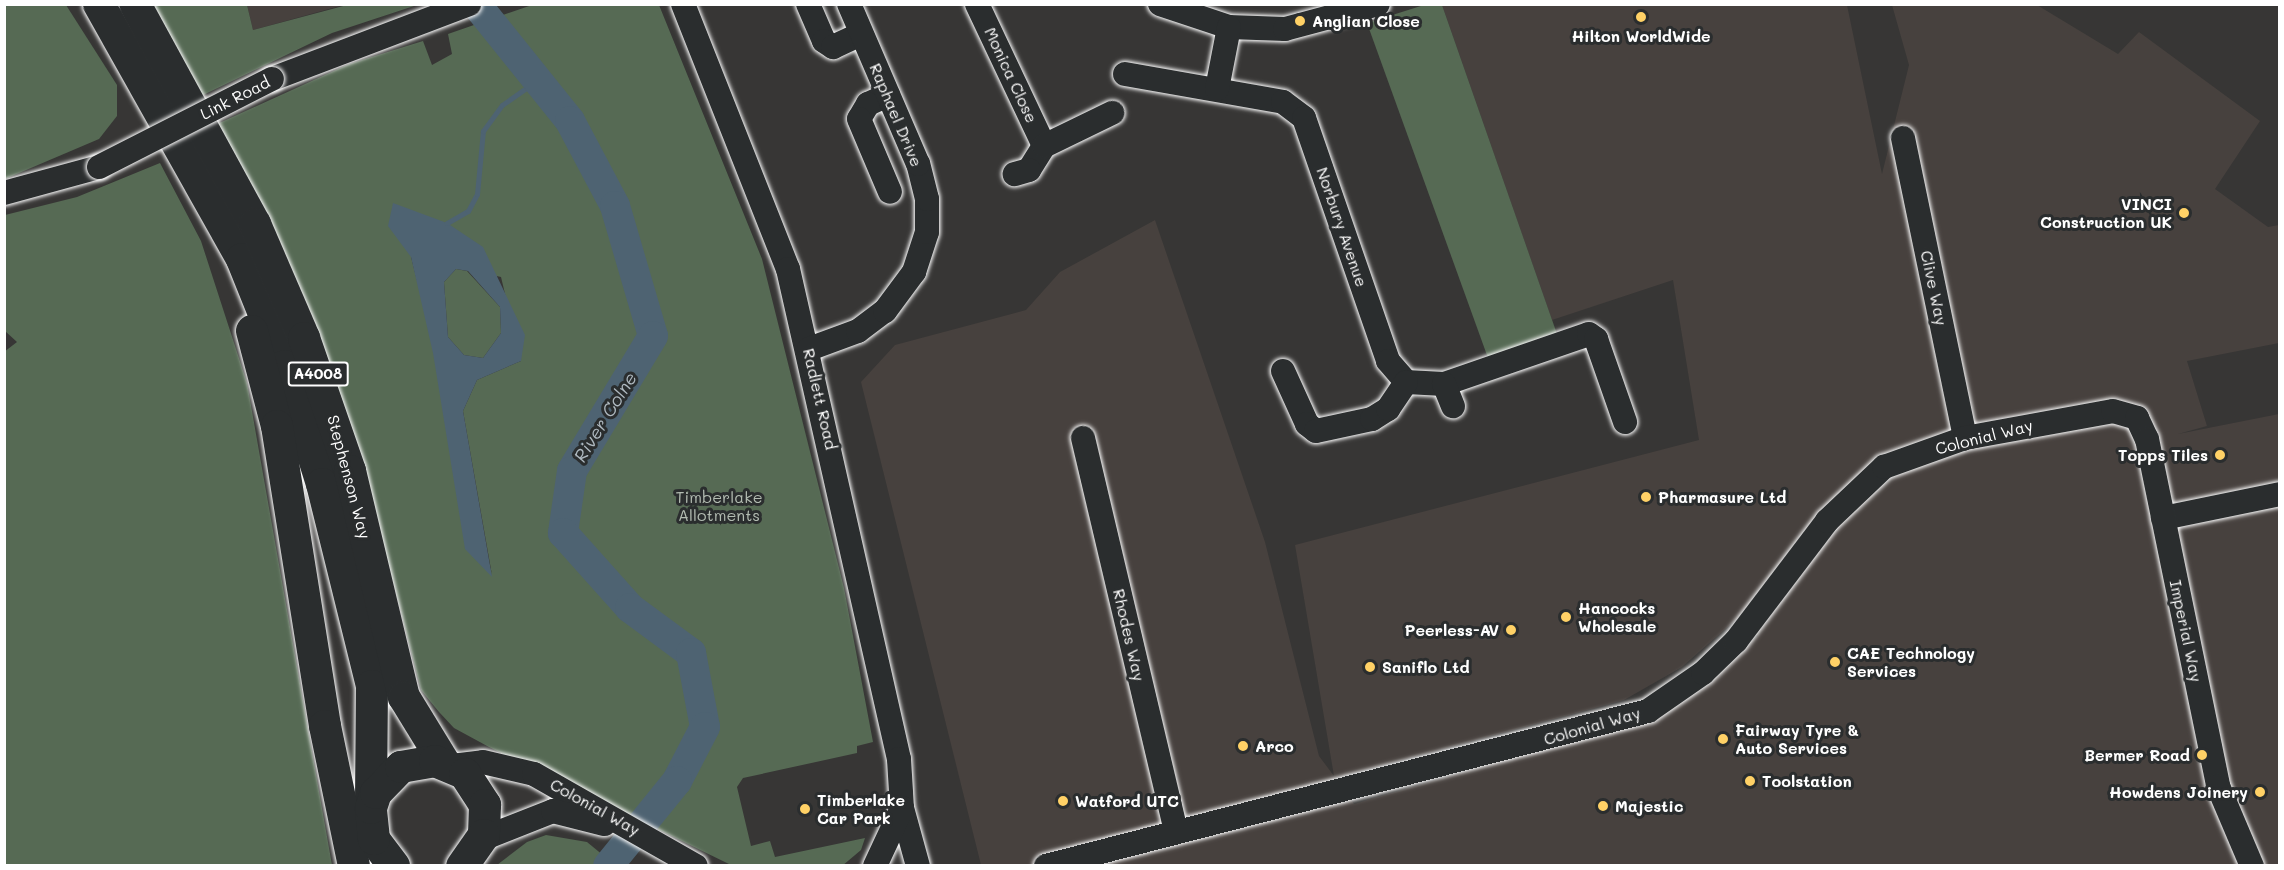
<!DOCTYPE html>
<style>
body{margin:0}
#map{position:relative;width:2284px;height:870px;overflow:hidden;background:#373635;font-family:Mali,sans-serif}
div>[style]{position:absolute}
.built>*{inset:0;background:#47413e}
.green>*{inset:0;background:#566a54}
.water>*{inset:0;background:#4e6372}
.stream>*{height:5px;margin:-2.5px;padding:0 2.5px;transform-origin:2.5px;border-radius:2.5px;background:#4e6372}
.river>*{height:30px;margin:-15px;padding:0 15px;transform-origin:15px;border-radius:15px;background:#4e6372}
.roads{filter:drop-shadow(0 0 2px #fff) drop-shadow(0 0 2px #fff)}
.minor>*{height:24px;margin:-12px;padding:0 12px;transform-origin:12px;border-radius:12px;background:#2a2d2e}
.major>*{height:32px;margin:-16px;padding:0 16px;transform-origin:16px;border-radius:16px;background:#2a2d2e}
.bridges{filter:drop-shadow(0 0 2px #fff) drop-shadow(0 0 2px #fff)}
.minor-bridge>*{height:24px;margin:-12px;padding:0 12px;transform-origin:12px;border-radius:12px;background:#2a2d2e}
.dots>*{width:16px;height:16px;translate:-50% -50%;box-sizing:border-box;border:3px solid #2a2d2e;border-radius:50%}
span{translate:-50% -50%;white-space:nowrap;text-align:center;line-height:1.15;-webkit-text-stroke:6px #2a2d2e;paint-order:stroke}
.shield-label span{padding:2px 4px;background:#2a2d2e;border:2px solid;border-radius:4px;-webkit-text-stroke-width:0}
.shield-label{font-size:15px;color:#fff;font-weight:700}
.poi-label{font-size:16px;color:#fff;font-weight:700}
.left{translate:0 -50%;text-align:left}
.right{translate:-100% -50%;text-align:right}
.street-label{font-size:16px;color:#fff}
.park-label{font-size:16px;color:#b3bcb2}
.water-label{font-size:18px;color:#afb9c0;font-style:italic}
.frame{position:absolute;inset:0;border:6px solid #fff;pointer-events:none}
</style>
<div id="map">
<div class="built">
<i style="clip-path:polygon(347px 4px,253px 30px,247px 5px)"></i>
<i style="clip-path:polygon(evenodd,1442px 5px,1847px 5px,1882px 174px,1909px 65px,1892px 5px,2037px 5px,2118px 54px,2139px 32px,2260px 121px,2215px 189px,2268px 227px,2279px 225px,2279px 343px,2187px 361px,2207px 426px,2178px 434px,2279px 414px,2279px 865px,981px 865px,861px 382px,895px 345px,1026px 310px,1060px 272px,1155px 220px,1265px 542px,1319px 756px,1334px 776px,1295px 545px,1699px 440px,1673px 280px,1552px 320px,1442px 5px,1740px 616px,1758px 636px,1659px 715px,1354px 804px,1335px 778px,1624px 700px,1682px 667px,1740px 616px)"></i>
</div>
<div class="green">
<i style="clip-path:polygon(5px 4px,66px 5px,117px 85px,117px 116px,99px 139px,5px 179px)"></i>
<i style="clip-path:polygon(147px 5px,247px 5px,253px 30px,347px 5px,417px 5px,332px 33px,201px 96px)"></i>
<i style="clip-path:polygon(evenodd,532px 5px,659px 5px,762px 259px,844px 588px,873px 742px,857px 746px,857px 753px,743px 778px,737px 787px,751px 846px,770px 841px,775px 857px,865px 838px,861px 850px,842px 866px,731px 865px,489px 747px,454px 728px,439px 712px,421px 690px,365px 473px,215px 125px,349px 64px,423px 41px,432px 65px,452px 54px,448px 34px,532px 5px,411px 257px,501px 277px,521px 361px,477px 380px,463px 411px,492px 575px,411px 257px)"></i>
<i style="clip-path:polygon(1424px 5px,1442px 5px,1557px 334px,1488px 358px,1367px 23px)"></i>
<i style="clip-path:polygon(160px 163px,201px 241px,247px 383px,332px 865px,5px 865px,4px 352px,17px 342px,5px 331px,5px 215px,77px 197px)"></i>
<i style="clip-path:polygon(456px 269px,467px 271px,500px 307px,501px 333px,483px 358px,464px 355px,448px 337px,444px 282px)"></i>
<i style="clip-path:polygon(546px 835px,587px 842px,615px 865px,497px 865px,527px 842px)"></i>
</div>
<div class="water">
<i style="clip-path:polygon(evenodd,393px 203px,447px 223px,483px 247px,525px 335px,521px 361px,477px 380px,463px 411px,492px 577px,465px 549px,433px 353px,411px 257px,388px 226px,393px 203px,456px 269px,468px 271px,500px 307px,501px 333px,483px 358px,464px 355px,448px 337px,444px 282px,456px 269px)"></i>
</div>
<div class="stream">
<i style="left:447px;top:223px;width:24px;rotate:-30deg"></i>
<i style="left:468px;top:211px;width:19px;rotate:-62deg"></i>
<i style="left:477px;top:194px;width:63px;rotate:-84.6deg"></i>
<i style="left:483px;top:131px;width:32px;rotate:-54deg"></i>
<i style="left:502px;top:105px;width:45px;rotate:-35.1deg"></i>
</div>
<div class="river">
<i style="left:476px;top:4px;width:150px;rotate:51.2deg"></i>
<i style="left:570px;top:121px;width:96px;rotate:62.1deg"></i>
<i style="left:615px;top:206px;width:135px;rotate:73.7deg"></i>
<i style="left:653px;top:336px;width:157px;rotate:121deg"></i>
<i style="left:572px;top:471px;width:63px;rotate:98.3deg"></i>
<i style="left:563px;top:533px;width:101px;rotate:48.2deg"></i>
<i style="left:630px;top:608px;width:76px;rotate:36.4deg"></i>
<i style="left:691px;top:653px;width:75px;rotate:79.3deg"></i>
<i style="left:705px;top:727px;width:61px;rotate:117.4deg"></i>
<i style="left:677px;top:781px;width:109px;rotate:129.1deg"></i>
</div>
<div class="roads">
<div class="minor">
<i style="left:683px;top:4px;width:285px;rotate:68.4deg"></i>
<i style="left:788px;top:269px;width:502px;rotate:77.24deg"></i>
<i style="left:899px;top:759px;width:49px;rotate:86.5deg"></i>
<i style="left:902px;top:808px;width:60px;rotate:74.6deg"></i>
<i style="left:808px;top:4px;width:40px;rotate:66.6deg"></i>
<i style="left:824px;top:41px;width:11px;rotate:34deg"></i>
<i style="left:833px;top:47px;width:31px;rotate:-25deg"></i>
<i style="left:977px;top:4px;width:157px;rotate:64.7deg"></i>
<i style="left:1044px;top:146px;width:28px;rotate:122deg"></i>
<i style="left:1029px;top:170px;width:15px;rotate:164deg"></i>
<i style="left:1160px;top:4px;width:73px;rotate:18.4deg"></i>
<i style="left:1229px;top:27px;width:56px;rotate:2deg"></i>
<i style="left:1285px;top:29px;width:96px;rotate:-15deg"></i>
<i style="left:1125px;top:74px;width:160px;rotate:10deg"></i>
<i style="left:1283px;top:102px;width:26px;rotate:37deg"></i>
<i style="left:1304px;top:118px;width:257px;rotate:70.9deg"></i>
<i style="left:1388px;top:361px;width:28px;rotate:49deg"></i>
<i style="left:1406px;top:382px;width:38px;rotate:3deg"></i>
<i style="left:1444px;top:384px;width:153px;rotate:-19deg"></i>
<i style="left:1589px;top:334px;width:9px;rotate:36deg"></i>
<i style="left:1596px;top:339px;width:88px;rotate:70.7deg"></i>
<i style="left:272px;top:79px;width:211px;rotate:-20.8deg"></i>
<i style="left:1217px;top:89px;width:63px;rotate:-79deg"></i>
<i style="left:888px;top:95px;width:22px;rotate:156deg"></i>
<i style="left:868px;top:104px;width:17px;rotate:121deg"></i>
<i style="left:859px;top:119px;width:79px;rotate:67deg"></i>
<i style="left:1903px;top:138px;width:306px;rotate:78.3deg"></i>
<i style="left:1044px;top:146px;width:76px;rotate:-25.9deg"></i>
<i style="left:4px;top:193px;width:98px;rotate:-15.3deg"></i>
<i style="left:809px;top:349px;width:52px;rotate:-20.2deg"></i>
<i style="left:858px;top:331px;width:34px;rotate:-37deg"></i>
<i style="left:885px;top:311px;width:49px;rotate:-53.4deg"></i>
<i style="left:914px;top:272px;width:42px;rotate:-72deg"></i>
<i style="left:927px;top:232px;width:33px;rotate:-90deg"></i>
<i style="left:927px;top:199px;width:36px;rotate:-104deg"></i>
<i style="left:918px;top:164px;width:174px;rotate:-113.3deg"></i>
<i style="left:1283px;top:371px;width:58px;rotate:65.6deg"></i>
<i style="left:1307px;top:424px;width:11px;rotate:38deg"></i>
<i style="left:1316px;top:431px;width:57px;rotate:-12.1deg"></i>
<i style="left:1372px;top:419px;width:19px;rotate:-32deg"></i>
<i style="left:1388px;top:409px;width:32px;rotate:-56deg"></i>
<i style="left:1444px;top:384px;width:24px;rotate:68deg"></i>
<i style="left:1083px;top:438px;width:405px;rotate:76.7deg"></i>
<i style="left:2163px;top:518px;width:119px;rotate:-11.6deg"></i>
<i style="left:452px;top:766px;width:31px;rotate:-7deg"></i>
<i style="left:483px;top:762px;width:52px;rotate:13.2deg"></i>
<i style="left:534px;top:774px;width:186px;rotate:29.6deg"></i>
<i style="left:482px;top:839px;width:76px;rotate:-21.5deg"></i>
<i style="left:553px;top:811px;width:53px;rotate:14.3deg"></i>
<i style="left:875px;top:866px;width:64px;rotate:-65deg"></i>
<i style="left:1046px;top:866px;width:622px;rotate:-14.44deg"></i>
<i style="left:1648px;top:711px;width:67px;rotate:-34.6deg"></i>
<i style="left:1703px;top:673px;width:46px;rotate:-44.1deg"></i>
<i style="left:1736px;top:641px;width:151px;rotate:-52.8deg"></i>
<i style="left:1827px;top:521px;width:79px;rotate:-43.5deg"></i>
<i style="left:1884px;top:467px;width:86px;rotate:-19.7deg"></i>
<i style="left:1965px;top:438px;width:150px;rotate:-10.3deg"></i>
<i style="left:2113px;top:411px;width:25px;rotate:16deg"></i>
<i style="left:2137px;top:418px;width:23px;rotate:65deg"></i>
<i style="left:2147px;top:439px;width:354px;rotate:78.4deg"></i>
<i style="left:2218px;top:786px;width:87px;rotate:67deg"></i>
</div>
<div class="major">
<i style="left:99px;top:4px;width:292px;rotate:60.7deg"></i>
<i style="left:242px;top:259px;width:115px;rotate:68.1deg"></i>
<i style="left:285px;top:366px;width:124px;rotate:72.6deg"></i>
<i style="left:322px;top:484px;width:208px;rotate:76.1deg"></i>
<i style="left:372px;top:686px;width:122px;rotate:90.5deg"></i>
<i style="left:135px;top:4px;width:251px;rotate:61.4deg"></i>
<i style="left:255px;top:224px;width:124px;rotate:66.7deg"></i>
<i style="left:304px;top:338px;width:141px;rotate:70.9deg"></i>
<i style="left:350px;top:471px;width:232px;rotate:76.6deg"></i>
<i style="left:404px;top:697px;width:79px;rotate:58.5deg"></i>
<i style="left:252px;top:331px;width:98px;rotate:75.3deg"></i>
<i style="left:277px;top:426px;width:304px;rotate:80.9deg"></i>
<i style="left:325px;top:726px;width:143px;rotate:78.3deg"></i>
<i style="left:394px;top:866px;width:34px;rotate:-127deg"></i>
<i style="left:374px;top:839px;width:31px;rotate:-96deg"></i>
<i style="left:371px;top:808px;width:16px;rotate:-72deg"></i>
<i style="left:376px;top:793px;width:36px;rotate:-46deg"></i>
<i style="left:401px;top:767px;width:35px;rotate:-10deg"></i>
<i style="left:435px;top:761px;width:33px;rotate:23deg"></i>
<i style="left:465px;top:774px;width:37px;rotate:57deg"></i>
<i style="left:485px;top:805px;width:30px;rotate:92deg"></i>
<i style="left:484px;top:835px;width:38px;rotate:125deg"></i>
</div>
</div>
<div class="bridges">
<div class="minor-bridge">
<i style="left:99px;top:167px;width:194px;rotate:-27deg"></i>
</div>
</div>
<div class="dots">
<i style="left:1641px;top:17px;background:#ffd166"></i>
<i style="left:1300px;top:21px;background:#ffd166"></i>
<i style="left:2184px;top:213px;background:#ffd166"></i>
<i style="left:2220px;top:455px;background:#ffd166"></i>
<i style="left:1646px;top:497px;background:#ffd166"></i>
<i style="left:1566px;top:617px;background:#ffd166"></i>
<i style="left:1511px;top:630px;background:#ffd166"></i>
<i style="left:1835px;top:662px;background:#ffd166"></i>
<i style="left:1370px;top:667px;background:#ffd166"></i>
<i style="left:1723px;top:739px;background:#ffd166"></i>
<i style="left:1243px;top:746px;background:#ffd166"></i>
<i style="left:2202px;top:755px;background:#ffd166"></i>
<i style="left:1750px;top:781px;background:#ffd166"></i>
<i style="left:2260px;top:792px;background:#ffd166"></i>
<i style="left:1063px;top:801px;background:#ffd166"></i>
<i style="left:1603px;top:806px;background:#ffd166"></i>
<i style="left:805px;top:809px;background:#ffd166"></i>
</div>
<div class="shield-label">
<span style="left:318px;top:374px">A4008</span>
</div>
<div class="poi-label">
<span class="left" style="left:1312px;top:21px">Anglian Close</span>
<span style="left:1641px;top:36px">Hilton WorldWide</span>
<span class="right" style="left:2172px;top:213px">VINCI<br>Construction UK</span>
<span class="right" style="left:2208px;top:455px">Topps Tiles</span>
<span class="left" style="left:1658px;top:497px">Pharmasure Ltd</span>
<span class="left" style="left:1578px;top:617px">Hancocks<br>Wholesale</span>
<span class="right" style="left:1499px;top:630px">Peerless-AV</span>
<span class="left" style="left:1847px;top:662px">CAE Technology<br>Services</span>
<span class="left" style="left:1382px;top:667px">Saniflo Ltd</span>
<span class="left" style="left:1735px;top:739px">Fairway Tyre &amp;<br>Auto Services</span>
<span class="left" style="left:1255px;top:746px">Arco</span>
<span class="right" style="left:2190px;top:755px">Bermer Road</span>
<span class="left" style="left:1762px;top:781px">Toolstation</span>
<span class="right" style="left:2248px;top:792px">Howdens Joinery</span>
<span class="left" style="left:817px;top:809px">Timberlake<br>Car Park</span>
<span class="left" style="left:1075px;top:801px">Watford UTC</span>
<span class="left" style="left:1615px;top:806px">Majestic</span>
</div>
<div class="street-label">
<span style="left:1011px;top:75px;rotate:65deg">Monica Close</span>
<span style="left:235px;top:98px;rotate:-27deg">Link Road</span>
<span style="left:896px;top:115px;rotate:67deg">Raphael Drive</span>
<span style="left:1342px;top:227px;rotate:71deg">Norbury Avenue</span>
<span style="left:1934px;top:288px;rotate:78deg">Clive Way</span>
<span style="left:820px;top:399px;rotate:77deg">Radlett Road</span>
<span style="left:1984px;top:437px;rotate:-14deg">Colonial Way</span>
<span style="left:349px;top:477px;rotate:75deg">Stephenson Way</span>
<span style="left:2186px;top:631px;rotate:78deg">Imperial Way</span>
<span style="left:1129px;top:635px;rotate:77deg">Rhodes Way</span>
<span style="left:1592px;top:726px;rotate:-16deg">Colonial Way</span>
<span style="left:595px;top:807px;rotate:29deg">Colonial Way</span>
</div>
<div class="park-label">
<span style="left:719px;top:506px">Timberlake<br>Allotments</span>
</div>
<div class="water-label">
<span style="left:605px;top:417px;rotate:-58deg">River Colne</span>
</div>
<div class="frame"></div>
</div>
